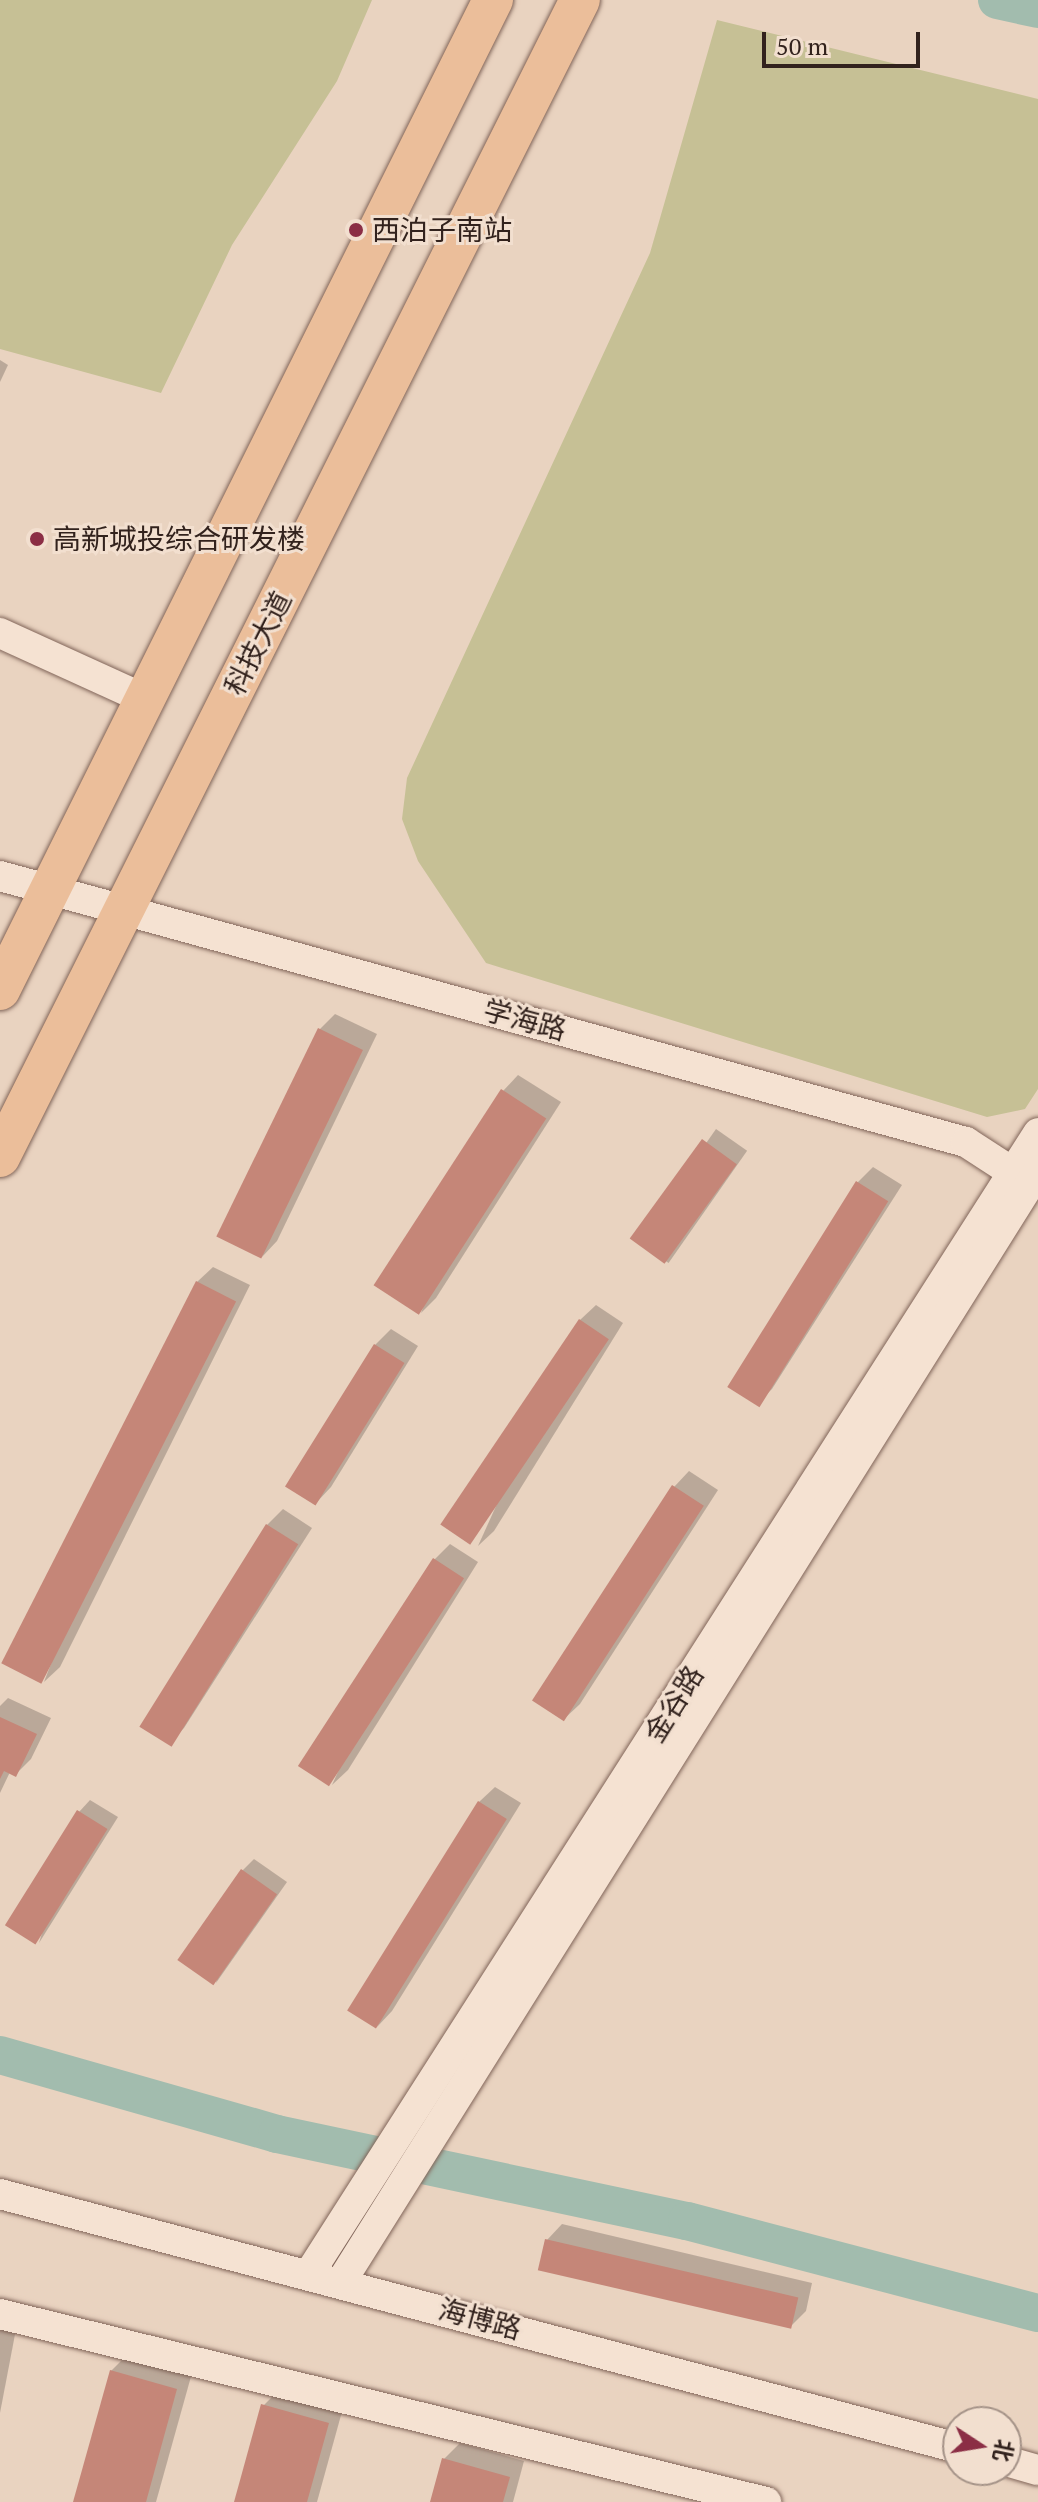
<!DOCTYPE html>
<meta charset="utf-8">
<style>
body{margin:0}
#map{position:relative;width:1038px;height:2502px;overflow:hidden;background:#e9d3c0;font-family:"PT Serif","Noto Sans SC",serif}
div>[style]{position:absolute}
.green>*{inset:0;background:#c6c095}
.shadow>*{inset:0;background:#0003;transform-origin:0 0}
.river>*{height:38px;margin:-19px;padding:0 19px;transform-origin:19px;border-radius:19px;background:#a2bcae}
.building>*{inset:0;background:#c58678;transform-origin:0 0}
.roads{filter:drop-shadow(0 0 2px #816559) drop-shadow(0 0 2px #816559)}
.minor>*{height:30px;margin:-15px;padding:0 15px;transform-origin:15px;border-radius:15px;background:#f5e2d2}
.major>*{height:40px;margin:-20px;padding:0 20px;transform-origin:20px;border-radius:20px;background:#ebbe9a}
.dots>*{width:22px;height:22px;translate:-50% -50%;box-sizing:border-box;border:4px solid #f2dfcf;border-radius:50%}
span{translate:-50% -50%;white-space:nowrap;text-align:center;line-height:1.15;-webkit-text-stroke:6px #f2dfcf;paint-order:stroke}
.poi-label{font-size:28px;color:#32221d}
.left{translate:0 -50%;text-align:left}
.street-label{font-size:28px;color:#32221d}
.north{position:absolute;left:942px;top:2406px;width:80px;height:80px;box-sizing:border-box;background:#f2dfcf;border:2px solid #a59388;border-radius:50%;rotate:102deg;font-size:22px;font-weight:700;line-height:32px;text-align:center;color:#32221d}
.north::after{content:'';display:block;margin:auto;width:28px;height:36px;background:#8b2e45;clip-path:polygon(50% 0,100% 100%,50% 72%,0 100%)}
.scale{position:absolute;left:762px;top:32px;width:158px;height:36px;box-sizing:border-box;border:4px solid #32221d;border-top:0;padding-left:10px;font-size:24px;line-height:28px;white-space:nowrap;color:#32221d;-webkit-text-stroke:6px #f2dfcf;paint-order:stroke}
</style>
<div id="map">
<div class="green">
<i style="clip-path:polygon(0 0,372px 0,337px 81px,232px 245px,161px 393px,0 349px)"></i>
<i style="clip-path:polygon(717px 20px,1038px 99px,1038px 1089px,1025px 1109px,987px 1117px,486px 963px,418px 861px,402px 819px,407px 778px,650px 253px)"></i>
</div>
<div class="shadow">
<i style="clip-path:polygon(0 360px,8px 365px,0 382px)"></i>
<i style="clip-path:polygon(335px 1014px,377px 1034px,277px 1241px,262px 1257px,320px 1029px)"></i>
<i style="clip-path:polygon(518px 1075px,561px 1102px,436px 1298px,421px 1313px,503px 1091px)"></i>
<i style="left:716px;top:1129px;width:38px;height:137px;rotate:35deg"></i>
<i style="clip-path:polygon(873px 1167px,902px 1185px,772px 1389px,757px 1404px,858px 1182px)"></i>
<i style="clip-path:polygon(213px 1267px,250px 1285px,60px 1667px,44px 1682px,197px 1282px)"></i>
<i style="clip-path:polygon(596px 1305px,623px 1323px,494px 1531px,478px 1546px,580px 1320px)"></i>
<i style="clip-path:polygon(391px 1329px,418px 1346px,331px 1487px,316px 1503px,288px 1486px,375px 1345px)"></i>
<i style="clip-path:polygon(689px 1471px,718px 1490px,580px 1704px,564px 1719px,674px 1487px)"></i>
<i style="clip-path:polygon(283px 1509px,312px 1528px,184px 1728px,168px 1744px,267px 1525px)"></i>
<i style="clip-path:polygon(450px 1544px,478px 1562px,348px 1770px,332px 1785px,434px 1560px)"></i>
<i style="clip-path:polygon(8px 1698px,51px 1718px,31px 1759px,15px 1775px,10px 1772px,0 1793px,0 1706px)"></i>
<i style="clip-path:polygon(495px 1787px,521px 1803px,392px 2011px,377px 2027px,479px 1802px)"></i>
<i style="clip-path:polygon(90px 1800px,118px 1817px,39px 1943px,79px 1812px)"></i>
<i style="clip-path:polygon(254px 1859px,287px 1882px,216px 1983px,242px 1871px)"></i>
<i style="clip-path:polygon(562px 2224px,812px 2283px,806px 2311px,790px 2327px,547px 2240px)"></i>
<i style="clip-path:polygon(0 2321px,17px 2324px,0 2413px)"></i>
<i style="clip-path:polygon(127px 2355px,192px 2373px,156px 2502px,75px 2502px,111px 2371px)"></i>
<i style="clip-path:polygon(279px 2390px,343px 2408px,317px 2502px,236px 2502px,263px 2406px)"></i>
<i style="clip-path:polygon(460px 2443px,524px 2461px,513px 2502px,432px 2502px,444px 2459px)"></i>
</div>
<div class="river">
<i style="left:997px;top:0;width:42px;rotate:12.4deg"></i>
<i style="left:0;top:2055px;width:288px;rotate:15.9deg"></i>
<i style="left:277px;top:2134px;width:419px;rotate:12deg"></i>
<i style="left:687px;top:2221px;width:363px;rotate:14.7deg"></i>
</div>
<div class="building">
<i style="left:318px;top:1028px;width:50px;height:232px;rotate:26deg"></i>
<i style="left:501px;top:1089px;width:54px;height:234px;rotate:33deg"></i>
<i style="left:702px;top:1139px;width:43px;height:123px;rotate:36deg"></i>
<i style="left:856px;top:1181px;width:38px;height:243px;rotate:32deg"></i>
<i style="left:196px;top:1281px;width:45px;height:429px;rotate:27deg"></i>
<i style="left:579px;top:1319px;width:36px;height:248px;rotate:34deg"></i>
<i style="left:374px;top:1344px;width:36px;height:168px;rotate:32deg"></i>
<i style="left:672px;top:1485px;width:38px;height:257px;rotate:33deg"></i>
<i style="left:266px;top:1524px;width:38px;height:239px;rotate:32deg"></i>
<i style="left:433px;top:1558px;width:37px;height:248px;rotate:33deg"></i>
<i style="clip-path:polygon(0 1717px,37px 1734px,16px 1777px,4px 1771px,0 1779px)"></i>
<i style="left:478px;top:1801px;width:34px;height:247px;rotate:32deg"></i>
<i style="left:77px;top:1810px;width:36px;height:136px;rotate:32deg"></i>
<i style="left:241px;top:1869px;width:44px;height:111px;rotate:35deg"></i>
<i style="left:545px;top:2239px;width:260px;height:32px;rotate:13deg"></i>
<i style="clip-path:polygon(110px 2370px,177px 2389px,146px 2502px,73px 2502px)"></i>
<i style="clip-path:polygon(261px 2404px,329px 2423px,307px 2502px,234px 2502px)"></i>
<i style="clip-path:polygon(442px 2458px,510px 2477px,503px 2502px,430px 2502px)"></i>
</div>
<div class="roads">
<div class="minor">
<i style="left:0;top:633px;width:159px;rotate:24.5deg"></i>
<i style="left:0;top:876px;width:1002px;rotate:15.4deg"></i>
<i style="left:966px;top:1142px;width:72px;rotate:33deg"></i>
<i style="left:0;top:2194px;width:991px;rotate:14.85deg"></i>
<i style="left:309px;top:2274px;width:1354px;rotate:-57.42deg"></i>
<i style="left:341px;top:2282px;width:1312px;rotate:-57.9deg"></i>
<i style="left:0;top:2314px;width:789px;rotate:13.79deg"></i>
<i style="left:1006px;top:2461px;width:33px;rotate:16deg"></i>
</div>
<div class="major">
<i style="left:0;top:990px;width:1106px;rotate:-63.53deg"></i>
<i style="left:0;top:1157px;width:1294px;rotate:-63.38deg"></i>
</div>
</div>
<div class="dots">
<i style="left:356px;top:230px;background:#8b2e45"></i>
<i style="left:37px;top:539px;background:#8b2e45"></i>
</div>
<div class="poi-label">
<span class="left" style="left:372px;top:230px">西泊子南站</span>
<span class="left" style="left:53px;top:539px">高新城投综合研发楼</span>
</div>
<div class="street-label">
<span style="left:258px;top:643px;rotate:-63deg">科技大道</span>
<span style="left:525px;top:1020px;rotate:15deg">学海路</span>
<span style="left:674px;top:1704px;rotate:-58deg">金谷路</span>
<span style="left:480px;top:2319px;rotate:15deg">海博路</span>
</div>
<div class="north">北</div>
<div class="scale">50 m</div>
</div>
